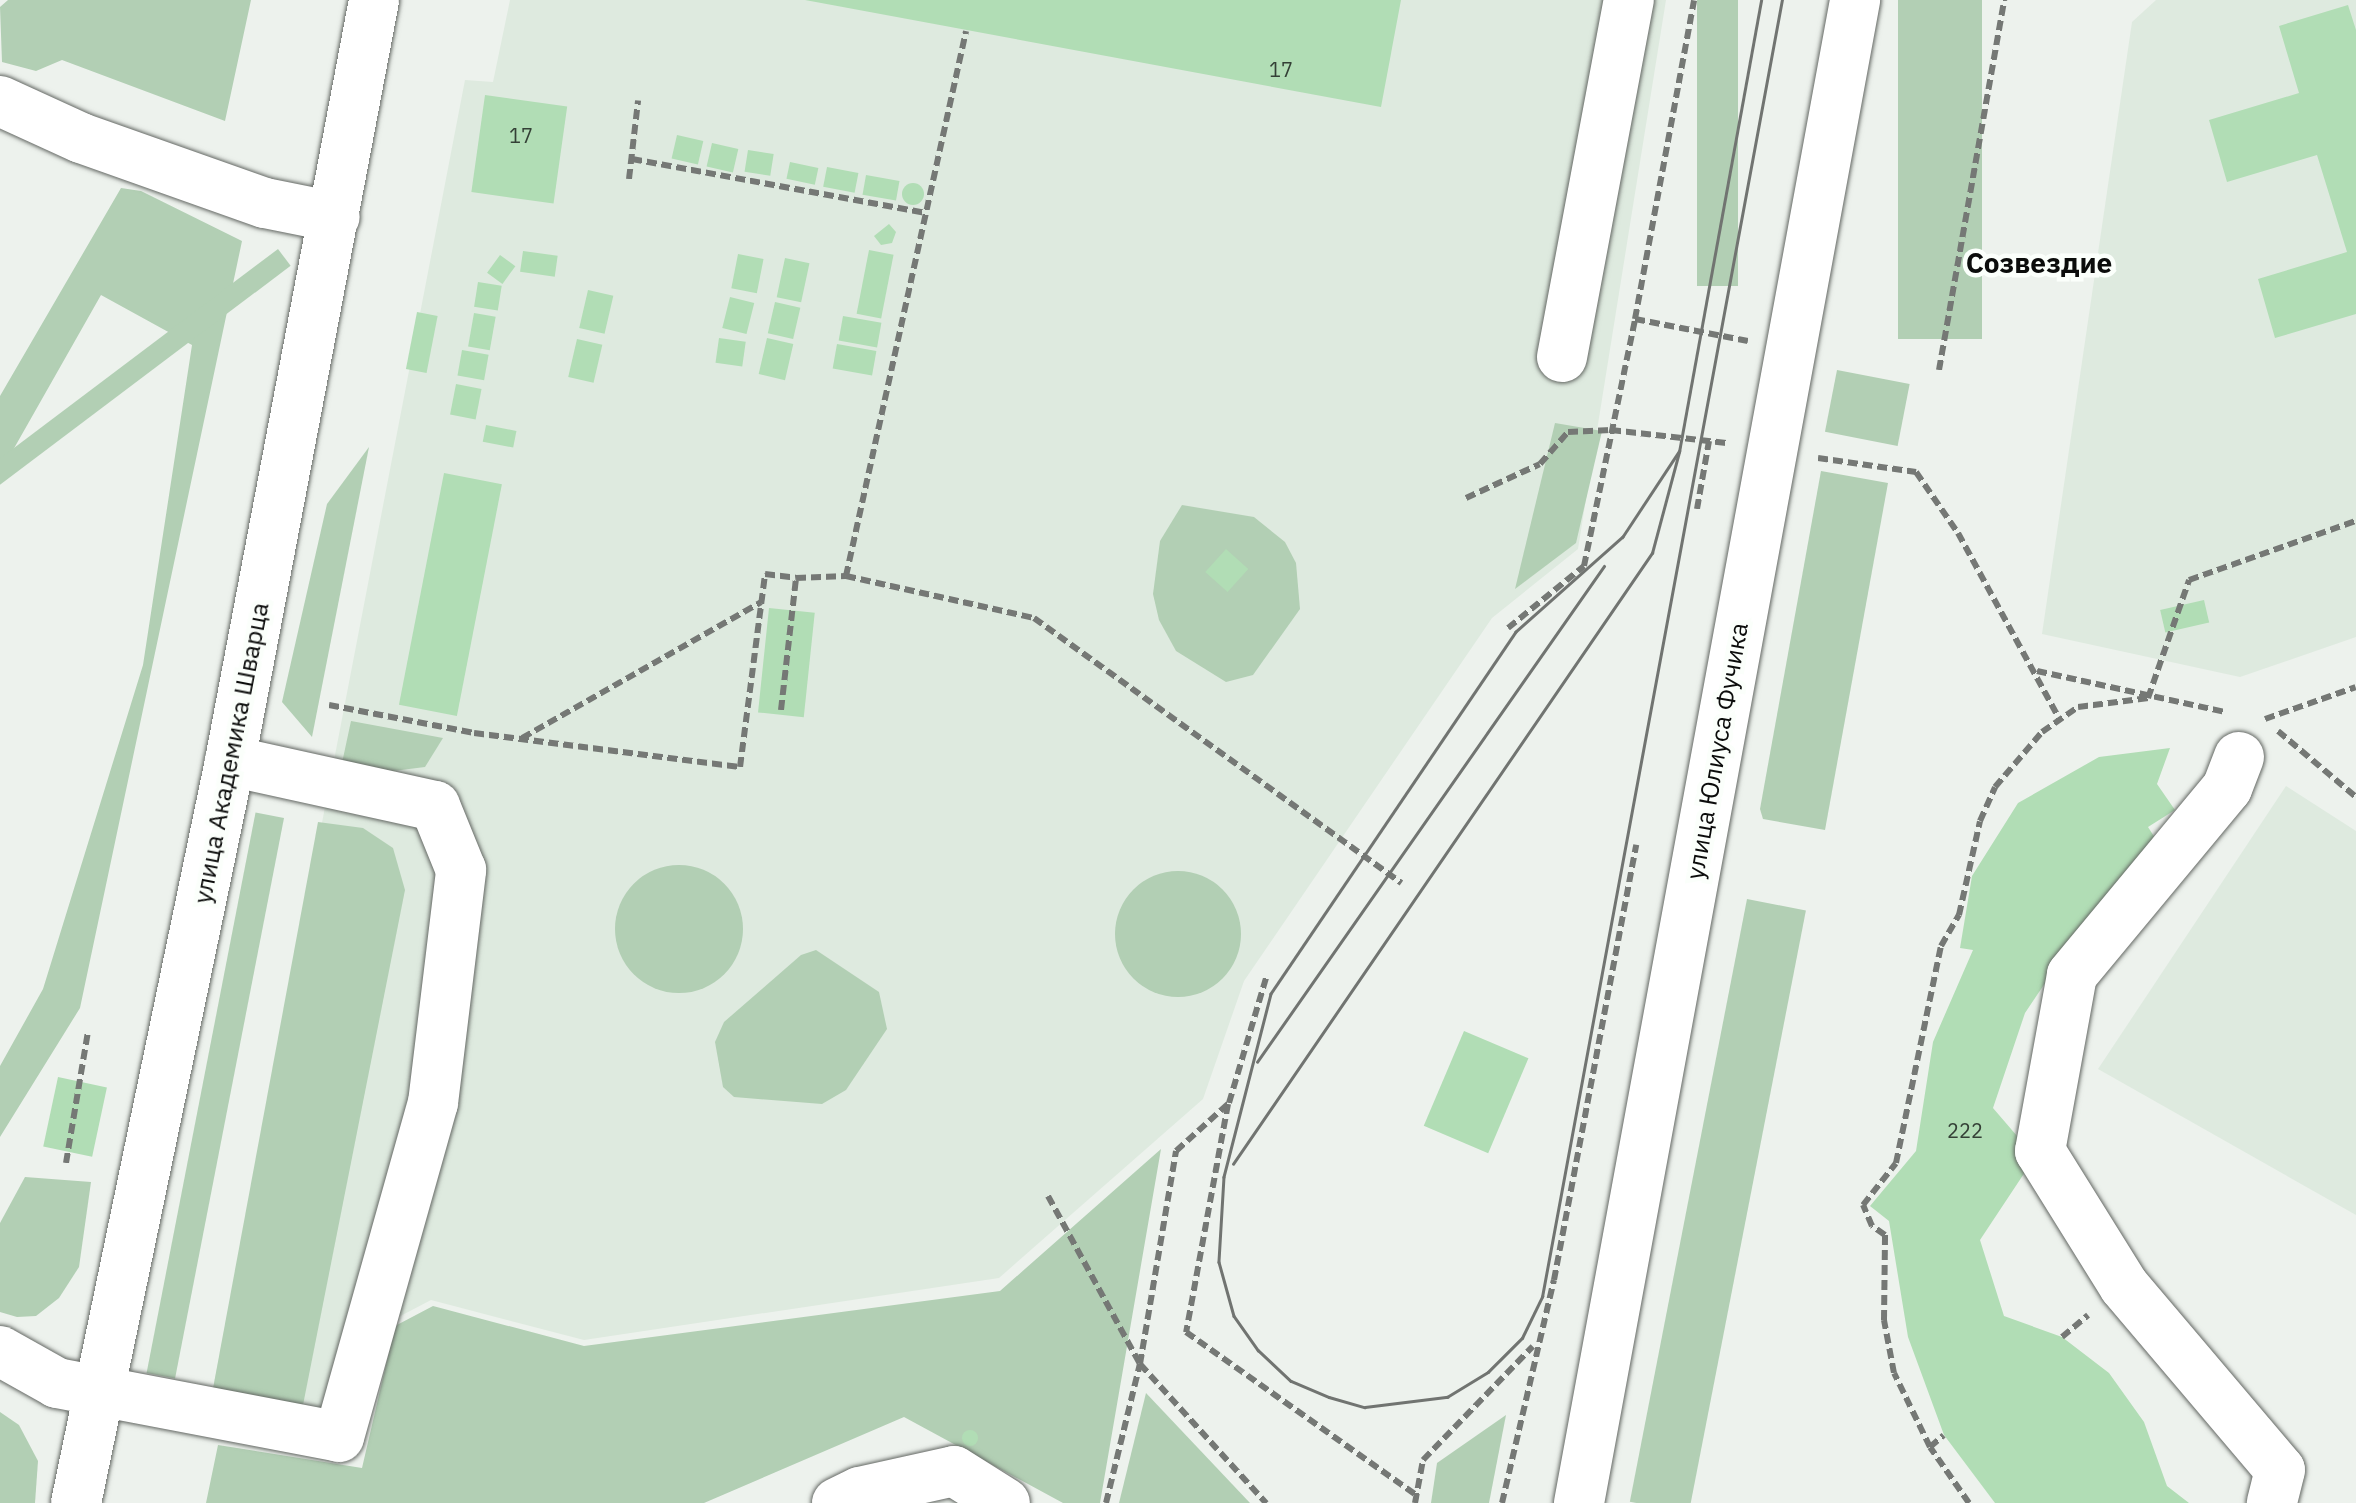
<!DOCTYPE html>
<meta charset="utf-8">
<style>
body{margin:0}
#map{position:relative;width:2356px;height:1503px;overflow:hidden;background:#edf2ed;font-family:"IBM Plex Sans",sans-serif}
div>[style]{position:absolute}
.built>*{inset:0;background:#deeadf}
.green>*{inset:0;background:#b2cfb4;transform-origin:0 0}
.round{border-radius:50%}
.building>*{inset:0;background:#b1ddb5;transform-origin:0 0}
.path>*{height:6px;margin-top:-3px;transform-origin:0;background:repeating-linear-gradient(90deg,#757875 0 10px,transparent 0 15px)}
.roads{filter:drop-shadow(0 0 2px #646864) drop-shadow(0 0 2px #646864)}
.minor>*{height:50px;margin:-25px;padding:0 25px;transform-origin:25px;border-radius:25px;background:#fff}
.tram>*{height:2.5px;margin:-1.25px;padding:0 1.25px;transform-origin:1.25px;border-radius:1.25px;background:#717471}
span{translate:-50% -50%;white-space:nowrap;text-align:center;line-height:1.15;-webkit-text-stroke:9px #fbfffb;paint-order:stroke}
.number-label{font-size:20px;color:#344036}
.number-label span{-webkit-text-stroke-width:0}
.street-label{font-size:25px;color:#0b0c0b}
.neighbourhood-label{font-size:28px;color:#0b0c0b;font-weight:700}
</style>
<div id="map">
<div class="built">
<i style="clip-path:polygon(510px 0,1666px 0,1578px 549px,1492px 618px,1244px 981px,1203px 1099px,999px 1278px,584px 1340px,431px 1300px,389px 1322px,358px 1454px,212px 1431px,212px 1394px,465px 80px,493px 82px)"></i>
<i style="clip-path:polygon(2156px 0,2356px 0,2356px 637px,2240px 677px,2042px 634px,2132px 22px)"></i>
<i style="clip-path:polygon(2286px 786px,2356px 831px,2356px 1215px,2098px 1069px)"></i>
</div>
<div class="green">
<i style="clip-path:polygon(8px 0,251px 0,225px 121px,62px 60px,36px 71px,2px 62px,0 7px)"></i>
<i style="left:1697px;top:0;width:41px;height:286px"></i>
<i style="left:1898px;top:0;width:84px;height:339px"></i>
<i style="clip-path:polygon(121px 188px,141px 191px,242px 241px,80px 1008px,0 1137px,0 1066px,43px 989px,143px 665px,192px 345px,101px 295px,0 473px,0 396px)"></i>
<i style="left:278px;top:249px;width:21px;height:754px;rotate:53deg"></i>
<i style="left:1837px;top:370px;width:74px;height:63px;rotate:11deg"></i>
<i style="clip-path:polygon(1555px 423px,1602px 431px,1576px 543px,1515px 589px)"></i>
<i style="clip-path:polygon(369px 447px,312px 737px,282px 702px,327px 504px)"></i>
<i style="clip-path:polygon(1821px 471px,1888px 483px,1825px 830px,1763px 819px,1760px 809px)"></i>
<i style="clip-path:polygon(1182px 505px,1254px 517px,1285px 542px,1296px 563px,1300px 609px,1253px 675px,1226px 682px,1176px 651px,1159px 620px,1153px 594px,1160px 541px)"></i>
<i style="clip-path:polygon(351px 721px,443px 738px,425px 767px,393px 771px,342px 763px)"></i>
<i style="left:284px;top:818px;width:571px;height:29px;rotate:101deg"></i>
<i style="clip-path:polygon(318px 822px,363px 828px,393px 848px,405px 890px,303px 1405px,212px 1394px)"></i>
<i class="round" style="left:615px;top:865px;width:128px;height:128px"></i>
<i class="round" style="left:1115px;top:871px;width:126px;height:126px"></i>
<i style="left:1747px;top:899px;width:60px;height:614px;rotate:11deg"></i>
<i style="clip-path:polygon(816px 950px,879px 992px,887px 1029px,846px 1090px,822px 1104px,734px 1097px,723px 1087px,715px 1042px,724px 1022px,801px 955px)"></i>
<i style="clip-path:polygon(1161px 1149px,1100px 1503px,1063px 1503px,904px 1417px,704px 1503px,206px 1503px,218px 1445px,362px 1468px,395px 1326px,433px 1306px,584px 1346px,1000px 1291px)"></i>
<i style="clip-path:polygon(25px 1177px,91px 1182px,79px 1267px,59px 1298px,36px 1316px,17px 1317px,0 1312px,0 1223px)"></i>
<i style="clip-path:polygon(1146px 1393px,1250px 1503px,1119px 1503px)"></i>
<i style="clip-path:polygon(0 1412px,19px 1425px,38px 1461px,35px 1503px,0 1503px)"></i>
<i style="clip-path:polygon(1506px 1415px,1489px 1503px,1431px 1503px,1437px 1463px)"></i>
</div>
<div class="building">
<i style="clip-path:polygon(805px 0,1401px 0,1381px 107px)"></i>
<i style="clip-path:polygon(2348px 5px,2356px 30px,2356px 314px,2275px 338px,2258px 279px,2347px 252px,2317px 155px,2227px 182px,2209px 120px,2299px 93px,2279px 26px)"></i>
<i style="left:485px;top:95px;width:83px;height:98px;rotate:8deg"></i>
<i style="left:677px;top:135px;width:27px;height:24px;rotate:13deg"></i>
<i style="left:712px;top:143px;width:27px;height:24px;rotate:13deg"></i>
<i style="left:748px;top:150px;width:26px;height:22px;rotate:9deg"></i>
<i style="left:790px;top:162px;width:29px;height:17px;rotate:12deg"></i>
<i style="left:827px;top:167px;width:32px;height:20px;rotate:11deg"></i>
<i style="left:866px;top:175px;width:34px;height:20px;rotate:10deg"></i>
<i class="round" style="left:902px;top:183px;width:22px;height:22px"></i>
<i style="clip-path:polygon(889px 224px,896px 232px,892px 243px,881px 245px,874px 236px)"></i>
<i style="left:869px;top:250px;width:25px;height:65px;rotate:11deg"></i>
<i style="left:523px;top:251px;width:35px;height:21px;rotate:8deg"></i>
<i style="left:738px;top:254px;width:26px;height:35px;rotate:11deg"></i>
<i style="left:500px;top:255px;width:19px;height:22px;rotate:36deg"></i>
<i style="left:785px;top:258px;width:25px;height:40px;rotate:12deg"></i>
<i style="left:478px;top:282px;width:24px;height:25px;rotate:9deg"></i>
<i style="left:588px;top:290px;width:26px;height:39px;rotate:13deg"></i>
<i style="left:730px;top:297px;width:25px;height:32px;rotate:14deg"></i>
<i style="left:775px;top:302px;width:26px;height:32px;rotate:13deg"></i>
<i style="left:417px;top:312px;width:21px;height:58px;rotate:11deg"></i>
<i style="left:474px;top:313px;width:22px;height:34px;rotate:10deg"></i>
<i style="left:843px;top:316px;width:39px;height:25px;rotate:10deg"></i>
<i style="left:719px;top:338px;width:27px;height:25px;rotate:8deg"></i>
<i style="left:767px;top:338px;width:27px;height:37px;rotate:13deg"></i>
<i style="left:577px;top:339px;width:26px;height:39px;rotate:13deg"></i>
<i style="left:837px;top:344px;width:40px;height:25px;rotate:10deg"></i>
<i style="left:462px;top:350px;width:27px;height:26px;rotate:10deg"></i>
<i style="left:456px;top:384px;width:26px;height:31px;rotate:11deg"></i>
<i style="left:486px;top:425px;width:31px;height:17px;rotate:11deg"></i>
<i style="left:444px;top:473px;width:59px;height:236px;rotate:11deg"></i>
<i style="left:1226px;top:549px;width:30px;height:31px;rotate:42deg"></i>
<i style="left:2204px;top:600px;width:23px;height:45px;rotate:77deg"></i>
<i style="left:769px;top:608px;width:46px;height:105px;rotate:6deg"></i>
<i style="clip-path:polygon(2170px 748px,2157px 784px,2175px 810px,2148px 827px,2166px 855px,2062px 958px,2025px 1013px,1993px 1108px,2035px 1157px,1980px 1240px,2004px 1316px,2062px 1337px,2109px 1373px,2144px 1422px,2167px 1486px,2189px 1503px,1995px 1503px,1944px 1435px,1908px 1337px,1889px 1221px,1870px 1206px,1916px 1151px,1933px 1042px,1973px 950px,1960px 948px,1972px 876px,2018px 803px,2099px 757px)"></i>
<i style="left:1464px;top:1031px;width:70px;height:103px;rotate:23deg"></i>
<i style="left:58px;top:1077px;width:50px;height:71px;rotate:12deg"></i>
<i class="round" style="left:962px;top:1430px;width:16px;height:16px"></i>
</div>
<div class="path">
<i style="left:632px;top:159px;width:299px;rotate:10.4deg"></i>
<i style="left:629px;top:179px;width:79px;rotate:-83.4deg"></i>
<i style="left:1635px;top:319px;width:324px;rotate:-79.5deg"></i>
<i style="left:1939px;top:370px;width:376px;rotate:-80deg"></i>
<i style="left:1818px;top:458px;width:99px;rotate:8.1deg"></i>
<i style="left:1916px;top:472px;width:74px;rotate:55.5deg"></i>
<i style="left:1958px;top:533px;width:213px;rotate:61.4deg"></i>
<i style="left:1466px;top:498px;width:81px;rotate:-24.7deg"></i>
<i style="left:1540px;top:464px;width:43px;rotate:-48.8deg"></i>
<i style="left:1568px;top:432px;width:43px;rotate:-2.7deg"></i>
<i style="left:1611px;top:430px;width:116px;rotate:6.4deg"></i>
<i style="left:1697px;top:509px;width:69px;rotate:-80deg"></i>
<i style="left:846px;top:576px;width:193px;rotate:12.6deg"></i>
<i style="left:1034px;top:618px;width:453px;rotate:35.8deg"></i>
<i style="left:1508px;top:628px;width:98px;rotate:-39.2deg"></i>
<i style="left:1584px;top:566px;width:252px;rotate:-78.3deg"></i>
<i style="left:1635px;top:319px;width:115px;rotate:11deg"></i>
<i style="left:2037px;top:671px;width:192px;rotate:12.3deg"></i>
<i style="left:329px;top:705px;width:148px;rotate:10.9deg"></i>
<i style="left:474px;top:733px;width:268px;rotate:7.3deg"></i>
<i style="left:740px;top:767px;width:195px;rotate:-82.6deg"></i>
<i style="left:765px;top:574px;width:31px;rotate:7deg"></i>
<i style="left:781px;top:710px;width:133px;rotate:-83.5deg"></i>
<i style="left:796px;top:578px;width:50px;rotate:-2.3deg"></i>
<i style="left:846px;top:576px;width:558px;rotate:-77.58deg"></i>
<i style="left:2265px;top:719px;width:96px;rotate:-19.4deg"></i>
<i style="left:2278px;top:731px;width:102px;rotate:40.2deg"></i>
<i style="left:522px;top:738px;width:275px;rotate:-29.6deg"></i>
<i style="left:1228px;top:1104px;width:232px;rotate:100.4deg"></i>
<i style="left:1186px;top:1332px;width:282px;rotate:35.3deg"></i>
<i style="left:66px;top:1163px;width:134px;rotate:-80.5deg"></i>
<i style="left:1048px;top:1196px;width:192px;rotate:61.3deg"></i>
<i style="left:1140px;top:1364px;width:188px;rotate:47.8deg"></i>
<i style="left:2062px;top:1337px;width:34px;rotate:-40deg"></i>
<i style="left:1930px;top:1447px;width:18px;rotate:-41deg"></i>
<i style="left:1106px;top:1503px;width:143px;rotate:-76.3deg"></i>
<i style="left:1140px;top:1364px;width:216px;rotate:-80.4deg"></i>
<i style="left:1176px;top:1151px;width:72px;rotate:-42.2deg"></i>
<i style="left:1229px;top:1103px;width:134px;rotate:-73.5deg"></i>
<i style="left:1415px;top:1503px;width:44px;rotate:-79.5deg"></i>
<i style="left:1423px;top:1460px;width:158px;rotate:-46deg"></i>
<i style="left:1502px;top:1503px;width:229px;rotate:-76.9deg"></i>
<i style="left:1554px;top:1280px;width:443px;rotate:-79.3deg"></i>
<i style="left:1969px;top:1503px;width:68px;rotate:-124.9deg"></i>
<i style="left:1930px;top:1447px;width:82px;rotate:-115.9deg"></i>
<i style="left:1894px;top:1373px;width:54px;rotate:-100.7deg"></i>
<i style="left:1884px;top:1320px;width:85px;rotate:-89.3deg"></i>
<i style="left:1885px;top:1235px;width:16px;rotate:-145deg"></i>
<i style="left:1872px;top:1226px;width:23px;rotate:-113deg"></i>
<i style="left:1863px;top:1205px;width:53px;rotate:-51.8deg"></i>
<i style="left:1896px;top:1163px;width:222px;rotate:-78.3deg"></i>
<i style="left:1941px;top:946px;width:36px;rotate:-60deg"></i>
<i style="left:1959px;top:915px;width:96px;rotate:-77.4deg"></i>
<i style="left:1980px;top:821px;width:37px;rotate:-66deg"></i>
<i style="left:1995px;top:787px;width:72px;rotate:-49.5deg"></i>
<i style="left:2042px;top:732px;width:44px;rotate:-34.8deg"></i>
<i style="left:2078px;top:707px;width:71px;rotate:-7.3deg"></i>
<i style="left:2148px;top:698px;width:125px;rotate:-70.8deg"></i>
<i style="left:2189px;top:580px;width:177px;rotate:-19.5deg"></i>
</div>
<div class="roads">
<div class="minor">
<i style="left:0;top:101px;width:89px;rotate:24.6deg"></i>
<i style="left:81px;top:138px;width:195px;rotate:19.5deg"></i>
<i style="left:265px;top:203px;width:71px;rotate:11.3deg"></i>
<i style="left:1562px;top:357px;width:363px;rotate:-79.4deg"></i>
<i style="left:2239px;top:757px;width:33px;rotate:111deg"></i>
<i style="left:2227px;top:788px;width:243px;rotate:129.7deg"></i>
<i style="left:2072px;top:975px;width:179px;rotate:100.3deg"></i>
<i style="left:2040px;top:1151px;width:159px;rotate:58.1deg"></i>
<i style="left:2124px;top:1286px;width:241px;rotate:49.7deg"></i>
<i style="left:2280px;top:1470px;width:34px;rotate:104deg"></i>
<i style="left:0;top:1351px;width:65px;rotate:29.3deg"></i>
<i style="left:57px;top:1383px;width:287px;rotate:10.8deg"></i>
<i style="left:339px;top:1437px;width:347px;rotate:-74.3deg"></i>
<i style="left:433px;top:1103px;width:235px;rotate:-83.1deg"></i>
<i style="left:461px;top:870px;width:69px;rotate:-112.1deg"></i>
<i style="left:435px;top:806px;width:210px;rotate:-167.6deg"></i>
<i style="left:76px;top:1503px;width:758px;rotate:-78.27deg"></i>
<i style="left:230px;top:761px;width:775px;rotate:-79.28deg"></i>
<i style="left:837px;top:1503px;width:25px;rotate:-26deg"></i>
<i style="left:860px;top:1492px;width:96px;rotate:-12.6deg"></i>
<i style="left:954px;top:1471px;width:60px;rotate:32.1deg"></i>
<i style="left:1579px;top:1503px;width:1528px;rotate:-79.59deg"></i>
</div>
</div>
<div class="tram">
<i style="left:1679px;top:452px;width:102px;rotate:123.4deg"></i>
<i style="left:1623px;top:537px;width:143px;rotate:138.4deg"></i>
<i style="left:1516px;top:632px;width:437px;rotate:124.1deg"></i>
<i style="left:1271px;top:994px;width:189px;rotate:104.4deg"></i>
<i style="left:1224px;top:1177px;width:85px;rotate:93.4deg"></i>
<i style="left:1219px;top:1262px;width:56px;rotate:74.5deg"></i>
<i style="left:1234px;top:1316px;width:42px;rotate:54.8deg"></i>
<i style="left:1258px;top:1350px;width:45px;rotate:43.2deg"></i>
<i style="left:1291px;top:1381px;width:41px;rotate:22.8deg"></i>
<i style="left:1329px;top:1397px;width:37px;rotate:16deg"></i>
<i style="left:1365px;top:1407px;width:83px;rotate:-7deg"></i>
<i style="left:1447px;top:1397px;width:48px;rotate:-31.4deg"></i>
<i style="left:1488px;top:1372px;width:48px;rotate:-45deg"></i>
<i style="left:1522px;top:1338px;width:46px;rotate:-64deg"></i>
<i style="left:1542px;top:1297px;width:1319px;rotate:-79.52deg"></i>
<i style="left:1257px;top:1062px;width:605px;rotate:-55.02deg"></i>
<i style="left:1233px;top:1164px;width:741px;rotate:-55.56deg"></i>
<i style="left:1652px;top:553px;width:105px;rotate:-75deg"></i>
<i style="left:1679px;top:452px;width:459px;rotate:-79.7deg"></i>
</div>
<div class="number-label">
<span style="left:1281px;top:69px">17</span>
<span style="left:521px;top:135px">17</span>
<span style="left:1965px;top:1130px">222</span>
</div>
<div class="street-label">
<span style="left:1717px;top:751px;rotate:-80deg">улица Юлиуса Фучика</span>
<span style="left:231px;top:753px;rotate:-79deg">улица Академика Шварца</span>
</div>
<div class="neighbourhood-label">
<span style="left:2039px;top:263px">Созвездие</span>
</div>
</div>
